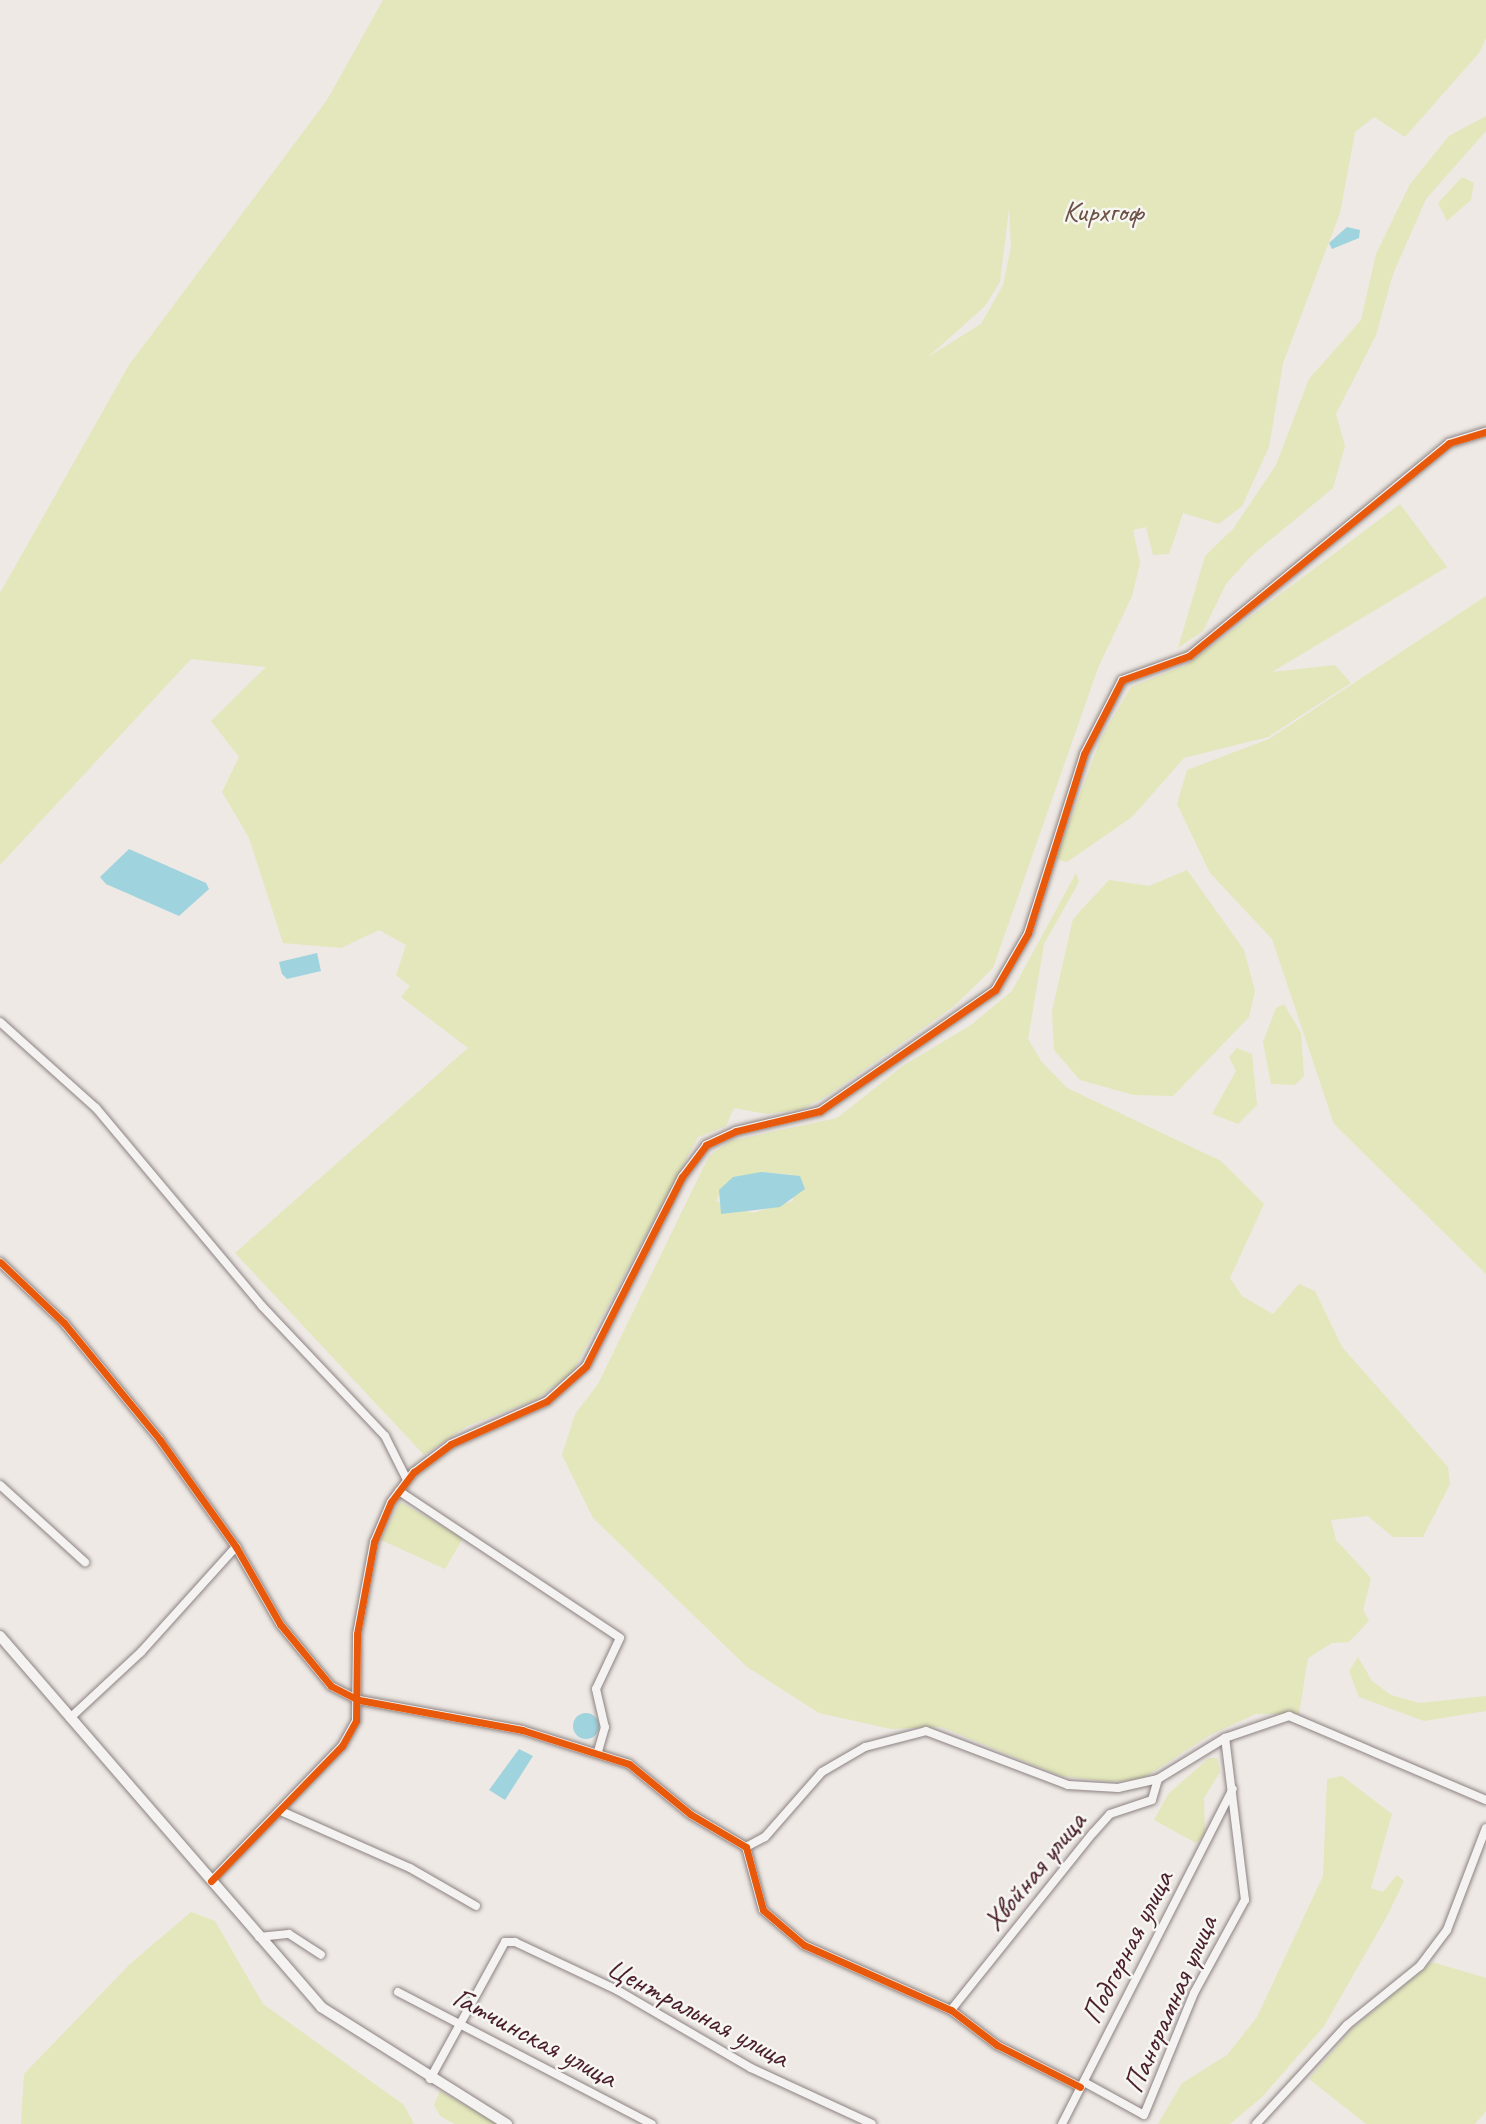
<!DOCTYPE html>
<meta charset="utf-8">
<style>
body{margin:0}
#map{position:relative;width:1486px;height:2124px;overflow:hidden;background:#eee9e4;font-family:Caveat,sans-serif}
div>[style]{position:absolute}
.green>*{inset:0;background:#e3e7bb}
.water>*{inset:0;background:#9fd3de}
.round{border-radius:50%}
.roads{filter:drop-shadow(0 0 2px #8c8282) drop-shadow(0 0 2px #8c8282)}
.minor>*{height:8px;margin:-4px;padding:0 4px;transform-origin:4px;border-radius:4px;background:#f4f3f1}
.tertiary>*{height:10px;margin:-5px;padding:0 5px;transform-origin:5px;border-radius:5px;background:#f4f3f1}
.cycleway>*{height:7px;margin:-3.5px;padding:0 3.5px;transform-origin:3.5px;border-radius:3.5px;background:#e8590c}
span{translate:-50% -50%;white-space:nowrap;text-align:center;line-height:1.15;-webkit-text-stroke:5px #f6f6f2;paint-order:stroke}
.park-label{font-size:30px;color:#6e5146}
.street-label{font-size:30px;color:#4a1f2b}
</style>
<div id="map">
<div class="green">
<i style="clip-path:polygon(evenodd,383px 0,1486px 0,1486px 38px,1479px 53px,1405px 137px,1374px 117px,1355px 132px,1340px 213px,1283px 363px,1269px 447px,1242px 506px,1219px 524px,1183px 513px,1169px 554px,1153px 555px,1146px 527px,1133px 530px,1140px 563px,1132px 596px,1098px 668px,993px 968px,953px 1007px,827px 1096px,802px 1109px,767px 1114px,734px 1108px,726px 1126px,698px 1137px,572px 1373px,535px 1400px,467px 1426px,424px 1455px,235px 1253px,468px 1048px,401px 997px,410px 986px,396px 975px,406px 945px,379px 930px,341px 948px,283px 943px,249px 838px,222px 792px,239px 757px,211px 721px,266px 667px,191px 659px,0 865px,0 593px,129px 365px,327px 100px,383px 0,1009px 208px,1011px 247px,1003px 285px,981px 324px,928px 357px,985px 306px,1000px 282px,1009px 208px)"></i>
<i style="clip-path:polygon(1486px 116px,1486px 131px,1426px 199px,1393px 274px,1376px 335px,1336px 414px,1345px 446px,1333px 488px,1251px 556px,1226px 584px,1203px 631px,1178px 648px,1205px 556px,1233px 529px,1276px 465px,1309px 379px,1361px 320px,1376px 254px,1410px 184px,1449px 136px)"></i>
<i style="clip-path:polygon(1462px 177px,1474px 183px,1471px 200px,1447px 221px,1438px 203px)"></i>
<i style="clip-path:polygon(1400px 504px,1447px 567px,1272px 672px,1335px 665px,1351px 683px,1268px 737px,1184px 758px,1132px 817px,1067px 862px,1056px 859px,1101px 738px,1131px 687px,1188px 664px)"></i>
<i style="clip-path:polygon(1486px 596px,1486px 1274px,1334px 1124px,1272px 939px,1210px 873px,1177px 804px,1187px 770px,1269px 739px)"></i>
<i style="clip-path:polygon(1187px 870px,1244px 950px,1255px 991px,1249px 1017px,1173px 1096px,1134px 1095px,1080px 1080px,1054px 1050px,1052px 1011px,1073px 919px,1109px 880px,1149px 886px)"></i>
<i style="clip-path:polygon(evenodd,1076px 873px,1079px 882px,1044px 944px,1028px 1039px,1041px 1061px,1067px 1088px,1221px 1161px,1264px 1204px,1230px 1278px,1242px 1296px,1273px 1314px,1299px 1284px,1315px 1291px,1342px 1347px,1448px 1467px,1450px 1484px,1423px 1537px,1393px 1537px,1368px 1516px,1331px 1520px,1336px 1540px,1371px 1578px,1363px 1610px,1369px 1621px,1349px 1642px,1332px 1643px,1308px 1658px,1299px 1714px,1256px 1714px,1210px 1735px,1142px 1779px,1110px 1782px,1061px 1776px,941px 1727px,891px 1729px,819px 1713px,747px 1667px,593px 1518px,562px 1455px,575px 1414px,598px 1384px,709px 1156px,730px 1141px,837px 1118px,904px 1065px,971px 1025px,1012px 991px,1076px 873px,761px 1172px,793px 1175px,793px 1201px,753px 1213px,716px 1201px,724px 1186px,761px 1172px)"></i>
<i style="clip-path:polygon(1284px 1004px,1301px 1033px,1304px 1076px,1295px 1085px,1271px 1084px,1263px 1042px,1276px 1008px)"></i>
<i style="clip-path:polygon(1237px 1048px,1252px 1054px,1257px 1105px,1238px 1124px,1212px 1114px,1236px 1071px,1229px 1057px)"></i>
<i style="clip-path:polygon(400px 1502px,463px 1538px,445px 1569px,381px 1540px)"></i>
<i style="clip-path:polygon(1358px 1657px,1372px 1681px,1391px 1695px,1419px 1703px,1486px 1696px,1486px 1711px,1424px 1721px,1359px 1697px,1349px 1671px)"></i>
<i style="clip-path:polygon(1209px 1758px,1217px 1758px,1220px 1772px,1204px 1798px,1205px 1835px,1196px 1843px,1154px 1820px,1168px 1794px)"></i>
<i style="clip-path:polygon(1342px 1776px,1392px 1814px,1371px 1888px,1383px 1892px,1397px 1875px,1404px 1881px,1387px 1916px,1324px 2026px,1262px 2097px,1230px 2124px,1158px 2124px,1182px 2083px,1227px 2055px,1257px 2017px,1323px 1876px,1327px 1779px)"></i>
<i style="clip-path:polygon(191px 1912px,215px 1921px,263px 2004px,404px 2105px,414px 2124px,21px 2124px,24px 2074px,130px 1964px)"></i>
<i style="clip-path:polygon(1432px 1962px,1486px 1978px,1486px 2111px,1475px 2124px,1366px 2124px,1309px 2079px,1352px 2029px)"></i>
<i style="clip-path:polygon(440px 2091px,498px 2124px,455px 2124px,440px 2116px,434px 2105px)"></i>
</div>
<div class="water">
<i style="clip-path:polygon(1347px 227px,1360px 230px,1359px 238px,1332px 249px,1329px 243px)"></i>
<i style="clip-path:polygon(129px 849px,206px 883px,209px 889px,179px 916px,106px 884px,100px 877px)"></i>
<i style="clip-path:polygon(317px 953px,321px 971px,287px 979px,282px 974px,279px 962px)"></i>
<i style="clip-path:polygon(761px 1172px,800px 1176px,805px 1189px,780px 1207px,721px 1214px,719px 1190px,733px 1177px)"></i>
<i class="round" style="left:573px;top:1713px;width:26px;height:26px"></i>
<i style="clip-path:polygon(519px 1749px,533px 1756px,505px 1800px,489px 1790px)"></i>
</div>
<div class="roads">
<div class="minor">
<i style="left:0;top:1022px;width:129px;rotate:41.9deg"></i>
<i style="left:96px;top:1108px;width:258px;rotate:50deg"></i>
<i style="left:262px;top:1306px;width:179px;rotate:46.6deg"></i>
<i style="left:385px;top:1436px;width:49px;rotate:63.4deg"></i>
<i style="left:0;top:1262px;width:88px;rotate:43.6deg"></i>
<i style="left:64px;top:1323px;width:151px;rotate:50.6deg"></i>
<i style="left:160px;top:1440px;width:131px;rotate:54.6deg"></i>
<i style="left:236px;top:1547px;width:89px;rotate:60.3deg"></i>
<i style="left:280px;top:1624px;width:80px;rotate:50.6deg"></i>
<i style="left:331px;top:1686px;width:31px;rotate:27deg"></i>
<i style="left:359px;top:1700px;width:166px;rotate:10.4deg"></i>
<i style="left:522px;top:1730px;width:112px;rotate:17.6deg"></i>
<i style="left:629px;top:1764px;width:79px;rotate:39.3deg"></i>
<i style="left:690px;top:1814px;width:65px;rotate:30.5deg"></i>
<i style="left:746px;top:1847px;width:65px;rotate:74.9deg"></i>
<i style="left:763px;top:1910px;width:54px;rotate:40.5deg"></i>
<i style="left:804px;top:1945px;width:161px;rotate:23.9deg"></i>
<i style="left:951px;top:2010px;width:58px;rotate:37.3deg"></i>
<i style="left:997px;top:2045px;width:93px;rotate:26.8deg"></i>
<i style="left:0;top:1485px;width:115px;rotate:42.2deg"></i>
<i style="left:399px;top:1491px;width:265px;rotate:33.6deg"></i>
<i style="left:620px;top:1638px;width:56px;rotate:115.2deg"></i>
<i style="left:596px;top:1689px;width:39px;rotate:77deg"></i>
<i style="left:605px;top:1727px;width:25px;rotate:106deg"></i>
<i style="left:70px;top:1718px;width:97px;rotate:-42.9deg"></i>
<i style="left:141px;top:1652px;width:142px;rotate:-47.9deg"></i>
<i style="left:283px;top:1812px;width:139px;rotate:23.8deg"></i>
<i style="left:410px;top:1868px;width:76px;rotate:29.9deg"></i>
<i style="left:746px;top:1847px;width:21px;rotate:-28deg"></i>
<i style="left:765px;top:1837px;width:86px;rotate:-48.8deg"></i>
<i style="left:822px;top:1772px;width:50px;rotate:-30.2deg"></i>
<i style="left:865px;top:1747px;width:63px;rotate:-14.7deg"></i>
<i style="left:926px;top:1731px;width:152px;rotate:20.8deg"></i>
<i style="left:1068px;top:1785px;width:50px;rotate:3.4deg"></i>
<i style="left:1118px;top:1788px;width:41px;rotate:-12.7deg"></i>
<i style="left:1158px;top:1779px;width:79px;rotate:-31.5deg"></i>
<i style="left:1225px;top:1738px;width:68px;rotate:-19deg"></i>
<i style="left:1289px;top:1716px;width:214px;rotate:23.1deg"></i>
<i style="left:211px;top:1881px;width:188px;rotate:-45.9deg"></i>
<i style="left:342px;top:1746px;width:29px;rotate:-61deg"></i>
<i style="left:356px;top:1721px;width:87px;rotate:-89.3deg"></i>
<i style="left:357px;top:1634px;width:94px;rotate:-79.5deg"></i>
<i style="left:374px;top:1542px;width:43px;rotate:-67deg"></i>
<i style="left:391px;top:1502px;width:38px;rotate:-53deg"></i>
<i style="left:414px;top:1472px;width:46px;rotate:-37.1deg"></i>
<i style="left:451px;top:1444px;width:105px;rotate:-24.1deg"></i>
<i style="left:547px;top:1401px;width:52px;rotate:-41.9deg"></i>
<i style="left:586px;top:1366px;width:212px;rotate:-63.1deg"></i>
<i style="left:682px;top:1177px;width:40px;rotate:-53deg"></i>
<i style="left:706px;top:1145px;width:33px;rotate:-25deg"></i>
<i style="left:736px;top:1131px;width:86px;rotate:-13.4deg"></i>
<i style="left:820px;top:1111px;width:213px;rotate:-34.7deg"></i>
<i style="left:995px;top:990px;width:66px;rotate:-59.9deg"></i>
<i style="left:1028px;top:933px;width:188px;rotate:-72.6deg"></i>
<i style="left:1084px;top:754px;width:83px;rotate:-62.8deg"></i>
<i style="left:1122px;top:680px;width:71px;rotate:-19.7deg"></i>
<i style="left:1189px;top:656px;width:336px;rotate:-39.3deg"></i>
<i style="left:1449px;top:443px;width:39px;rotate:-17deg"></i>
<i style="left:259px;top:1937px;width:30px;rotate:-6deg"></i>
<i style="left:289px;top:1934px;width:38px;rotate:33deg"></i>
<i style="left:398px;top:1992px;width:286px;rotate:27.5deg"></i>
<i style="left:951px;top:2010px;width:227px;rotate:-51.3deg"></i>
<i style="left:1093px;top:1833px;width:25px;rotate:-48deg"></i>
<i style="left:1110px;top:1814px;width:44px;rotate:-18.4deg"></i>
<i style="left:1152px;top:1800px;width:22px;rotate:-74deg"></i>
<i style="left:430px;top:2079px;width:156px;rotate:-61.3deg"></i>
<i style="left:505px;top:1942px;width:10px"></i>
<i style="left:515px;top:1942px;width:113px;rotate:25.2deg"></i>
<i style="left:617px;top:1990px;width:155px;rotate:30.2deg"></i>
<i style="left:751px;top:2068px;width:133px;rotate:24.8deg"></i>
<i style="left:1084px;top:2082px;width:68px;rotate:28.8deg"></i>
<i style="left:1144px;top:2115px;width:132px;rotate:-67.7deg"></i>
<i style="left:1194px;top:1993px;width:106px;rotate:-61.3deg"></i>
<i style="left:1245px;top:1900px;width:163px;rotate:-97deg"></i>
<i style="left:1062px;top:2124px;width:376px;rotate:-63deg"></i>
<i style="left:1256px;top:2124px;width:134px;rotate:-47.4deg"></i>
<i style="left:1347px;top:2025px;width:94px;rotate:-38.9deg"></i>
<i style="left:1420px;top:1966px;width:45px;rotate:-53.1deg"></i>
<i style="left:1447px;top:1930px;width:109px;rotate:-69.1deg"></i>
</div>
<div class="tertiary">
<i style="left:0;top:1636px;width:491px;rotate:49.1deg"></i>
<i style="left:321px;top:2007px;width:220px;rotate:32.2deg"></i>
</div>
</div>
<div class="cycleway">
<i style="left:0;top:1262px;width:88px;rotate:43.6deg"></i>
<i style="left:64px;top:1323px;width:151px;rotate:50.6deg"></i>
<i style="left:160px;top:1440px;width:131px;rotate:54.6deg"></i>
<i style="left:236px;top:1547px;width:89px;rotate:60.3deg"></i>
<i style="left:280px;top:1624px;width:80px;rotate:50.6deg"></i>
<i style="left:331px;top:1686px;width:31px;rotate:27deg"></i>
<i style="left:359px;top:1700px;width:166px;rotate:10.4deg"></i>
<i style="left:522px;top:1730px;width:112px;rotate:17.6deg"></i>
<i style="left:629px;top:1764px;width:79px;rotate:39.3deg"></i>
<i style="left:690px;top:1814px;width:65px;rotate:30.5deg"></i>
<i style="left:746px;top:1847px;width:65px;rotate:74.9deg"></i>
<i style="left:763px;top:1910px;width:54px;rotate:40.5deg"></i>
<i style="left:804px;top:1945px;width:161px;rotate:23.9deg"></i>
<i style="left:951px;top:2010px;width:58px;rotate:37.3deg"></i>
<i style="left:997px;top:2045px;width:93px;rotate:26.8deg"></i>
<i style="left:211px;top:1881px;width:188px;rotate:-45.9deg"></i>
<i style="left:342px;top:1746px;width:29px;rotate:-61deg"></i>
<i style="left:356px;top:1721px;width:87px;rotate:-89.3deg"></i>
<i style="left:357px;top:1634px;width:94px;rotate:-79.5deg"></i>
<i style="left:374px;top:1542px;width:43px;rotate:-67deg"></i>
<i style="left:391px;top:1502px;width:38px;rotate:-53deg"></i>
<i style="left:414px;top:1472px;width:46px;rotate:-37.1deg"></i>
<i style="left:451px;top:1444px;width:105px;rotate:-24.1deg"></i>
<i style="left:547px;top:1401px;width:52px;rotate:-41.9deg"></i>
<i style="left:586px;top:1366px;width:212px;rotate:-63.1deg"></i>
<i style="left:682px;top:1177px;width:40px;rotate:-53deg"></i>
<i style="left:706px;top:1145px;width:33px;rotate:-25deg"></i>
<i style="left:736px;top:1131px;width:86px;rotate:-13.4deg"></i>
<i style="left:820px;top:1111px;width:213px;rotate:-34.7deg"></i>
<i style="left:995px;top:990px;width:66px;rotate:-59.9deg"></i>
<i style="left:1028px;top:933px;width:188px;rotate:-72.6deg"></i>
<i style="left:1084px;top:754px;width:83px;rotate:-62.8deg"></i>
<i style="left:1122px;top:680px;width:71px;rotate:-19.7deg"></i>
<i style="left:1189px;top:656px;width:336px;rotate:-39.3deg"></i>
<i style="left:1449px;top:443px;width:39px;rotate:-17deg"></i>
</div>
<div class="park-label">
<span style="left:1103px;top:211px">Кирхгоф</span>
</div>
<div class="street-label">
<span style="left:1034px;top:1871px;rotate:-51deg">Хвойная улица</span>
<span style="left:1127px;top:1947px;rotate:-63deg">Подгорная улица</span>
<span style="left:1170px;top:2004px;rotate:-66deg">Панорамная улица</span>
<span style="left:698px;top:2012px;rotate:28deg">Центральная улица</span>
<span style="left:535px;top:2037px;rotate:28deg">Гатчинская улица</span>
</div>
</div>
